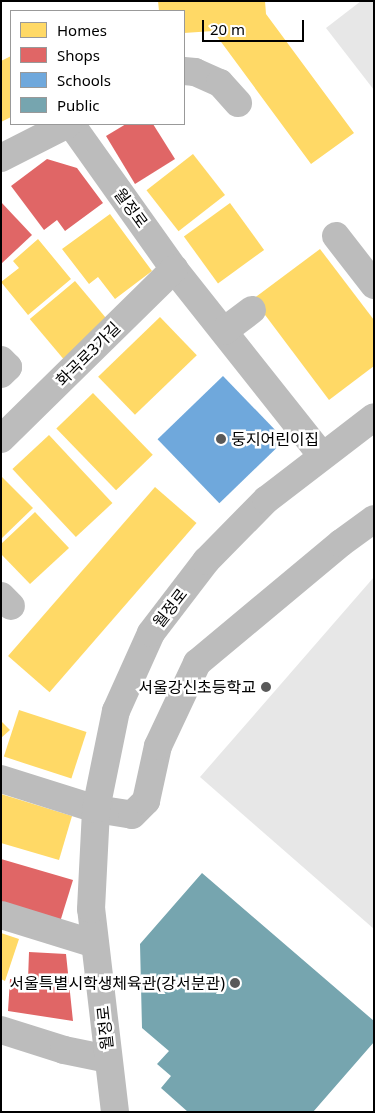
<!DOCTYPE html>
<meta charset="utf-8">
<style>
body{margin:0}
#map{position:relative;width:375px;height:1113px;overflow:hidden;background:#fff;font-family:"Noto Sans","Noto Sans KR",sans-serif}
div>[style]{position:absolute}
.green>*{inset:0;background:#e7e7e7}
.homes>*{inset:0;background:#ffd966;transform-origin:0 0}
.shops>*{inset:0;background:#e06666}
.schools>*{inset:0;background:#6fa8dc;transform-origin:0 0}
.public>*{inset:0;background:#76a5af}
.minor>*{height:28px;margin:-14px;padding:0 14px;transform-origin:14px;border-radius:14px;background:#bcbcbc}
.dots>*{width:14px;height:14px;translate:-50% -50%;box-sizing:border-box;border:2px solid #fff;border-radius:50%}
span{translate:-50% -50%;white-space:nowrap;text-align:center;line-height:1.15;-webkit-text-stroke:5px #fff;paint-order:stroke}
.street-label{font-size:16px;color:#000}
.poi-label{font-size:16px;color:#000}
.left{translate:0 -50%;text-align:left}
.right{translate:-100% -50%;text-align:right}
.frame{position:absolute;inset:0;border:2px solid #000;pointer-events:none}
.legend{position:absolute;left:10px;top:10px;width:175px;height:115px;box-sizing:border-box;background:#fff;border:1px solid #999;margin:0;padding:6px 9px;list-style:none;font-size:15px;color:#000}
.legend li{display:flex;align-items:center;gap:10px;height:25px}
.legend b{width:25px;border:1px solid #999}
.scale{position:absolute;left:202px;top:20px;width:102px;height:22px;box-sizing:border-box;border:2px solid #000;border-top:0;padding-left:6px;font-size:15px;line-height:18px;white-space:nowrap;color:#000;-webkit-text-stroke:4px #fff;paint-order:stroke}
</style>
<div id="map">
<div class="green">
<i style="clip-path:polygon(361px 1px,374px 1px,374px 90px,326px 28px)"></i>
<i style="clip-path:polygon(374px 577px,374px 929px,200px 777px)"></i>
</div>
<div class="homes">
<i style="clip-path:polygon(158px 1px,265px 1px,266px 14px,354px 133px,311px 164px,213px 31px,184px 33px,184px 11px,159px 11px)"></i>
<i style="clip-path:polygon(11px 56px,11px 117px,1px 122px,1px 61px)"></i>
<i style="left:193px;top:154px;width:52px;height:59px;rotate:52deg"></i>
<i style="left:230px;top:203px;width:58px;height:57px;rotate:54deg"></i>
<i style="clip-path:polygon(110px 214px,152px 271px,115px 299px,98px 277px,89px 284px,62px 249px)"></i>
<i style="clip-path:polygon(38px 239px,71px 279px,28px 315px,1px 282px,19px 268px,13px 261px)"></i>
<i style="clip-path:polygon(320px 249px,374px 320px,374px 366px,329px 400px,253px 299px)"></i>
<i style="left:75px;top:281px;width:55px;height:59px;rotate:50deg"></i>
<i style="left:160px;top:317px;width:53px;height:86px;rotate:46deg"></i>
<i style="left:93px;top:393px;width:86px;height:51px;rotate:46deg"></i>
<i style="left:49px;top:435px;width:93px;height:50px;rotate:47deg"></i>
<i style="clip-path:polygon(1px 476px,33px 508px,1px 539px)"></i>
<i style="left:155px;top:487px;width:55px;height:224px;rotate:41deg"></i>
<i style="clip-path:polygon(35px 512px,69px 548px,30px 584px,1px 554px,1px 544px)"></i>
<i style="left:19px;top:710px;width:71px;height:49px;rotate:18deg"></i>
<i style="clip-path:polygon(1px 721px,10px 730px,1px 738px)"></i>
<i style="clip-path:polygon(1px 794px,72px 816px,59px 860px,1px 843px)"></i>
<i style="clip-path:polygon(1px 933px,19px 939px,5px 981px,1px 979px)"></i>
</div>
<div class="shops">
<i style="clip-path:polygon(126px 124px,153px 124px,175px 159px,135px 184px,106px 136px)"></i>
<i style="clip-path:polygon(47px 159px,77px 168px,103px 203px,65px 231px,57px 220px,44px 230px,11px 186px)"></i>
<i style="clip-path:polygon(1px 202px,32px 235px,1px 264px)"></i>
<i style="clip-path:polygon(1px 859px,73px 880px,60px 922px,1px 904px)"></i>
<i style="clip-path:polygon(29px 952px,66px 954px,73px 1021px,8px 1011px,10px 979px,28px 980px)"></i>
</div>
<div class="schools">
<i style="left:223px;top:376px;width:89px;height:91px;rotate:46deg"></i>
</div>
<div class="public">
<i style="clip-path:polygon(202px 873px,374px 1021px,374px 1042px,313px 1112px,188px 1112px,161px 1088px,171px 1076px,157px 1064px,169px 1051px,142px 1028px,140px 944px)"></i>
</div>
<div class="minor">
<i style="left:184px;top:71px;width:11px;rotate:5deg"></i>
<i style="left:195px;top:72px;width:27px;rotate:24deg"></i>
<i style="left:220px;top:83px;width:27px;rotate:48deg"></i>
<i style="left:71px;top:124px;width:178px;rotate:54.6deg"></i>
<i style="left:174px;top:269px;width:238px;rotate:51.6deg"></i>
<i style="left:1px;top:158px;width:75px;rotate:-26.9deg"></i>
<i style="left:336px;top:236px;width:62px;rotate:52.2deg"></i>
<i style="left:224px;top:331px;width:35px;rotate:-37deg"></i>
<i style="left:1px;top:360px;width:10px;rotate:45deg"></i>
<i style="left:8px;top:367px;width:10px;rotate:135deg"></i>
<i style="left:1px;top:439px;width:243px;rotate:-44.5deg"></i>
<i style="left:1px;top:596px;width:14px;rotate:45deg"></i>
<i style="left:1px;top:779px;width:100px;rotate:17.5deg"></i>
<i style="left:96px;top:809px;width:36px;rotate:9deg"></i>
<i style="left:132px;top:815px;width:20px;rotate:-45deg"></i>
<i style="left:146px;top:801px;width:56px;rotate:-77.7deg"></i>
<i style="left:158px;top:746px;width:92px;rotate:-64.8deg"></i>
<i style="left:197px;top:663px;width:187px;rotate:-39.8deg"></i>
<i style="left:341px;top:543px;width:41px;rotate:-36deg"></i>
<i style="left:1px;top:915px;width:98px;rotate:17.1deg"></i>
<i style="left:1px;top:1030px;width:66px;rotate:17.6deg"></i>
<i style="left:64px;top:1050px;width:45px;rotate:11.6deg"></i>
<i style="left:115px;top:1112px;width:204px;rotate:-96.7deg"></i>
<i style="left:91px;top:909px;width:100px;rotate:-87.1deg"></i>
<i style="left:96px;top:809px;width:100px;rotate:-78.5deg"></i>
<i style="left:116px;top:711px;width:85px;rotate:-65.8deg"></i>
<i style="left:151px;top:633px;width:91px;rotate:-52.6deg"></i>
<i style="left:206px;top:561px;width:86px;rotate:-45.5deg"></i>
<i style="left:266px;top:500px;width:136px;rotate:-37.5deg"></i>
</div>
<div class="dots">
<i style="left:221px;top:439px;background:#595959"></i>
<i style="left:266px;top:687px;background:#595959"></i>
<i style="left:235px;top:983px;background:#595959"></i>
</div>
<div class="street-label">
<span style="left:131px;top:208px;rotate:54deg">월정로</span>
<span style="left:88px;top:354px;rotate:-45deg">화곡로3가길</span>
<span style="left:170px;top:608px;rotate:-52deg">월정로</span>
<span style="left:105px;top:1028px;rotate:-96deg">월정로</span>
</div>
<div class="poi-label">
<span class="left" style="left:231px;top:439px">둥지어린이집</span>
<span class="right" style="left:256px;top:687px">서울강신초등학교</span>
<span class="right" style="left:225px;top:983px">서울특별시학생체육관(강서분관)</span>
</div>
<div class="frame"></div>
<ul class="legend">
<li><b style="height:14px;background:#ffd966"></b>Homes</li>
<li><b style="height:14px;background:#e06666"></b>Shops</li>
<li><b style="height:14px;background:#6fa8dc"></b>Schools</li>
<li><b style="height:14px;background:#76a5af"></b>Public</li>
</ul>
<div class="scale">20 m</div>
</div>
